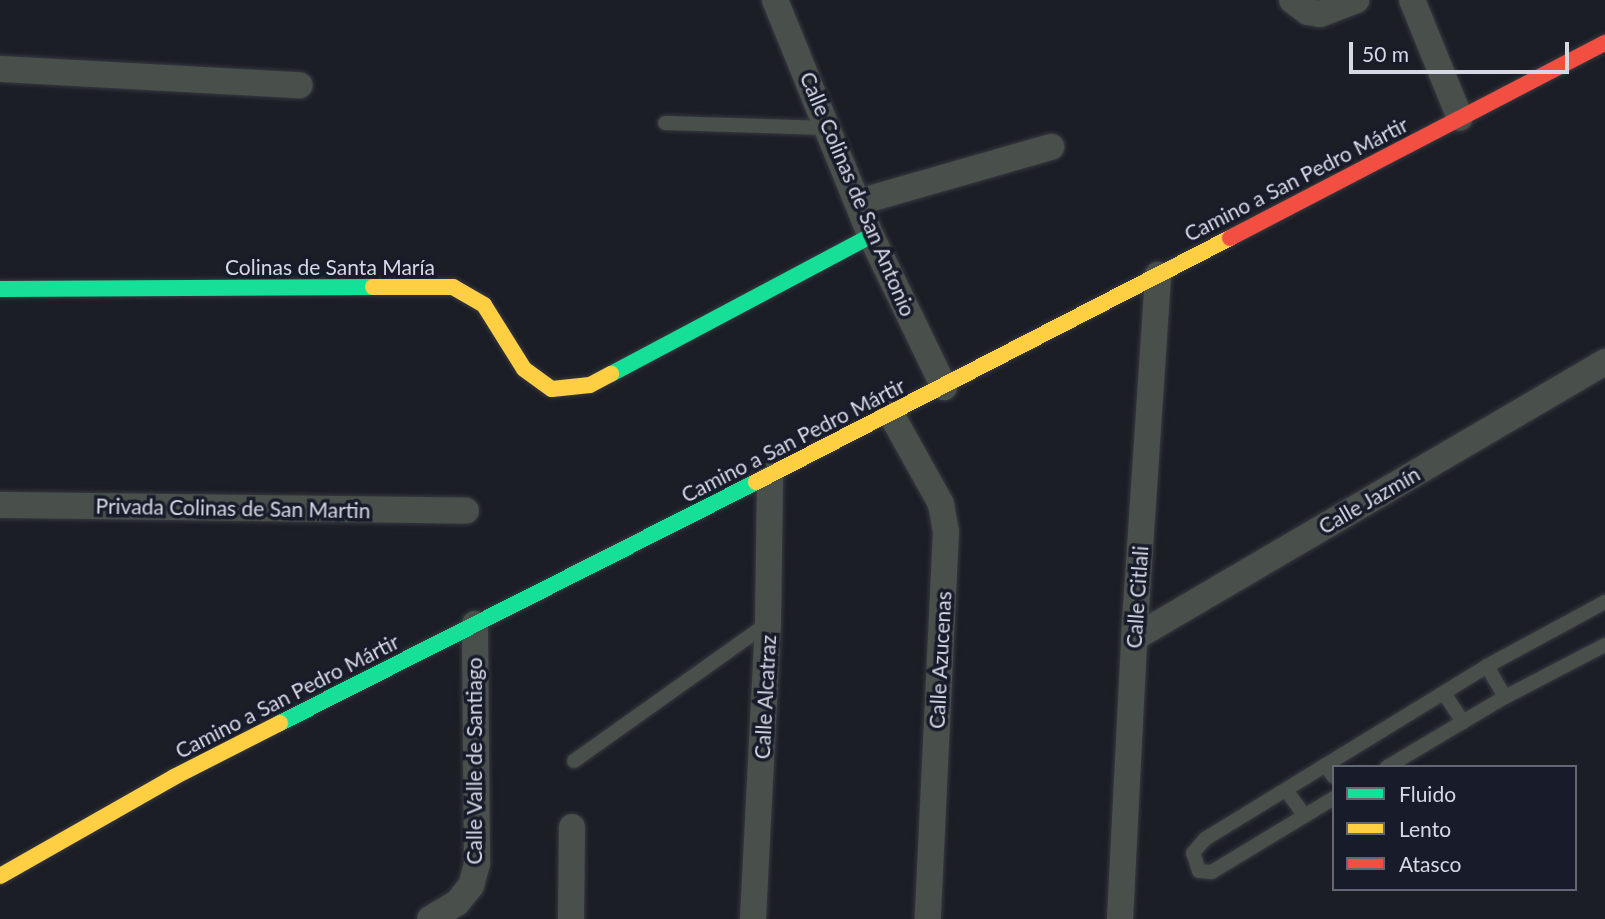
<!DOCTYPE html>
<meta charset="utf-8">
<style>
body{margin:0}
#map{position:relative;width:1605px;height:919px;overflow:hidden;background:#1c1e26;font-family:Lato,sans-serif}
div>[style]{position:absolute}
.roads{filter:drop-shadow(0 0 2px #373940) drop-shadow(0 0 2px #373940)}
.lane>*{height:14px;margin:-7px;padding:0 7px;transform-origin:7px;border-radius:7px;background:#49504b}
.street>*{height:26px;margin:-13px;padding:0 13px;transform-origin:13px;border-radius:13px;background:#49504b}
.fast>*{height:16px;margin:-8px;padding:0 8px;transform-origin:8px;border-radius:8px;background:#16e098}
.slow>*{height:16px;margin:-8px;padding:0 8px;transform-origin:8px;border-radius:8px;background:#ffcf43}
.jam>*{height:16px;margin:-8px;padding:0 8px;transform-origin:8px;border-radius:8px;background:#f24e42}
span{translate:-50% -50%;white-space:nowrap;text-align:center;line-height:1.15;-webkit-text-stroke:7px #181b2a;paint-order:stroke}
.street-label{font-size:21px;color:#d6d9e3}
.legend{position:absolute;left:1332px;top:765px;width:245px;height:126px;box-sizing:border-box;background:#181b2a;border:2px solid #646774;margin:0;padding:9px 12px;list-style:none;font-size:21px;color:#d6d9e3}
.legend li{display:flex;align-items:center;gap:14px;height:35px}
.legend b{width:35px;border:2px solid #646774}
.scale{position:absolute;left:1349px;top:42px;width:220px;height:32px;box-sizing:border-box;border:4px solid #d6d9e3;border-top:0;padding-left:9px;font-size:21px;line-height:24px;white-space:nowrap;color:#d6d9e3;-webkit-text-stroke:5px #181b2a;paint-order:stroke}
</style>
<div id="map">
<div class="roads">
<div class="lane">
<i style="left:665px;top:123px;width:163px;rotate:1.8deg"></i>
<i style="left:1487px;top:666px;width:36px;rotate:60deg"></i>
<i style="left:1444px;top:693px;width:35px;rotate:57deg"></i>
<i style="left:574px;top:761px;width:237px;rotate:-35.4deg"></i>
<i style="left:1325px;top:765px;width:15px;rotate:53deg"></i>
<i style="left:1387px;top:767px;width:137px;rotate:-30.7deg"></i>
<i style="left:1505px;top:697px;width:113px;rotate:-27.5deg"></i>
<i style="left:1286px;top:790px;width:32px;rotate:54deg"></i>
<i style="left:1334px;top:798px;width:143px;rotate:148.8deg"></i>
<i style="left:1212px;top:872px;width:13px;rotate:-176deg"></i>
<i style="left:1199px;top:871px;width:19px;rotate:-108deg"></i>
<i style="left:1193px;top:853px;width:18px;rotate:-49deg"></i>
<i style="left:1205px;top:839px;width:331px;rotate:-31.5deg"></i>
<i style="left:1487px;top:666px;width:134px;rotate:-28.5deg"></i>
</div>
<div class="street">
<i style="left:775px;top:0;width:255px;rotate:67.9deg"></i>
<i style="left:871px;top:236px;width:168px;rotate:64.2deg"></i>
<i style="left:1292px;top:0;width:20px;rotate:37deg"></i>
<i style="left:1308px;top:12px;width:12px;rotate:9deg"></i>
<i style="left:1320px;top:14px;width:39px;rotate:-21deg"></i>
<i style="left:1412px;top:0;width:127px;rotate:67.9deg"></i>
<i style="left:0;top:69px;width:300px;rotate:3.1deg"></i>
<i style="left:859px;top:202px;width:200px;rotate:-16deg"></i>
<i style="left:891px;top:414px;width:103px;rotate:60.9deg"></i>
<i style="left:941px;top:504px;width:27px;rotate:80deg"></i>
<i style="left:946px;top:531px;width:388px;rotate:92.7deg"></i>
<i style="left:0;top:505px;width:466px;rotate:0.7deg"></i>
<i style="left:1134px;top:638px;width:546px;rotate:-30.37deg"></i>
<i style="left:430px;top:919px;width:31px;rotate:-31deg"></i>
<i style="left:457px;top:903px;width:22px;rotate:-51deg"></i>
<i style="left:471px;top:886px;width:24px;rotate:-75deg"></i>
<i style="left:477px;top:863px;width:239px;rotate:-90.5deg"></i>
<i style="left:571px;top:919px;width:92px;rotate:-89.4deg"></i>
<i style="left:753px;top:919px;width:296px;rotate:-87.1deg"></i>
<i style="left:768px;top:623px;width:147px;rotate:-89.2deg"></i>
<i style="left:1120px;top:919px;width:281px;rotate:-87.1deg"></i>
<i style="left:1134px;top:638px;width:364px;rotate:-86.2deg"></i>
</div>
<div class="fast">
<i style="left:0;top:289px;width:373px;rotate:-0.3deg"></i>
<i style="left:611px;top:374px;width:294px;rotate:-28deg"></i>
<i style="left:280px;top:723px;width:534px;rotate:-26.85deg"></i>
</div>
<div class="slow">
<i style="left:373px;top:287px;width:80px"></i>
<i style="left:453px;top:287px;width:36px;rotate:30deg"></i>
<i style="left:484px;top:305px;width:75px;rotate:58deg"></i>
<i style="left:524px;top:369px;width:34px;rotate:36deg"></i>
<i style="left:552px;top:389px;width:38px;rotate:-6deg"></i>
<i style="left:590px;top:385px;width:24px;rotate:-28deg"></i>
<i style="left:756px;top:482px;width:533px;rotate:-27.24deg"></i>
<i style="left:0;top:876px;width:200px;rotate:-29.6deg"></i>
<i style="left:174px;top:777px;width:119px;rotate:-27deg"></i>
</div>
<div class="jam">
<i style="left:1230px;top:238px;width:423px;rotate:-27.5deg"></i>
</div>
</div>
<div class="street-label">
<span style="left:1296px;top:179px;rotate:-27deg">Camino a San Pedro Mártir</span>
<span style="left:858px;top:194px;rotate:67deg">Calle Colinas de San Antonio</span>
<span style="left:330px;top:267px">Colinas de Santa María</span>
<span style="left:793px;top:440px;rotate:-27deg">Camino a San Pedro Mártir</span>
<span style="left:1369px;top:500px;rotate:-30deg">Calle Jazmín</span>
<span style="left:233px;top:508px;rotate:1deg">Privada Colinas de San Martin</span>
<span style="left:1137px;top:597px;rotate:-86deg">Calle Citlali</span>
<span style="left:940px;top:660px;rotate:-87deg">Calle Azucenas</span>
<span style="left:287px;top:696px;rotate:-27deg">Camino a San Pedro Mártir</span>
<span style="left:765px;top:697px;rotate:-87deg">Calle Alcatraz</span>
<span style="left:474px;top:761px;rotate:-90deg">Calle Valle de Santiago</span>
</div>
<ul class="legend">
<li><b style="height:9px;background:#16e098"></b>Fluido</li>
<li><b style="height:9px;background:#ffcf43"></b>Lento</li>
<li><b style="height:9px;background:#f24e42"></b>Atasco</li>
</ul>
<div class="scale">50 m</div>
</div>
